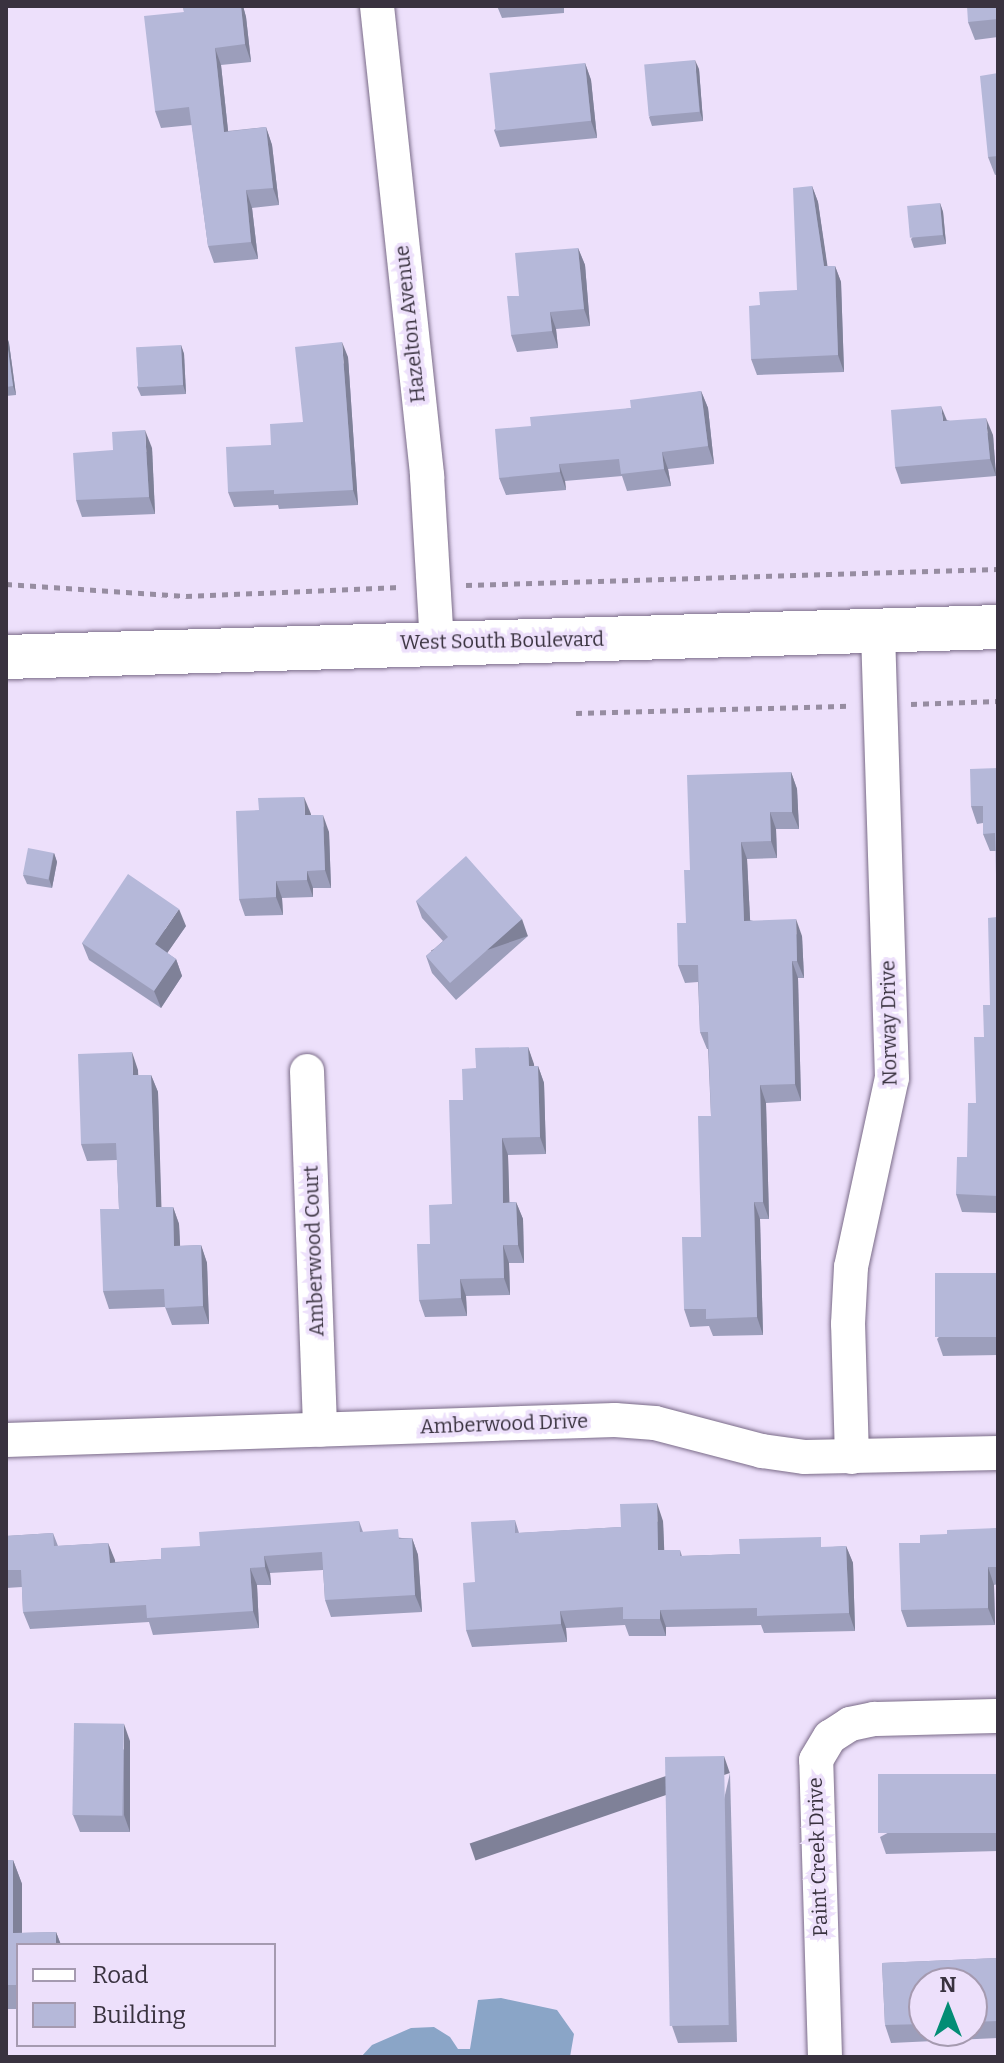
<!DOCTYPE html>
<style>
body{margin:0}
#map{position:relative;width:1004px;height:2063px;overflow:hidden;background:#ede0fb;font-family:Bitter,serif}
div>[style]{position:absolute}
.water>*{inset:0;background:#8aa5c7}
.path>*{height:5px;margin-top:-2.5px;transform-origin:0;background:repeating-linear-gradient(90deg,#978da1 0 6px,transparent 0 12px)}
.roads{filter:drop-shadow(0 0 2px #7a6b88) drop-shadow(0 0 2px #7a6b88)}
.street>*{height:34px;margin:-17px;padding:0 17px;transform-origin:17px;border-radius:17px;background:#fff}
.secondary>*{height:44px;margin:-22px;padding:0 22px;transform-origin:22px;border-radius:22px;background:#fff}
.wall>*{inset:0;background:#9c9ebb}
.shaded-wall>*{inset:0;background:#7f8198;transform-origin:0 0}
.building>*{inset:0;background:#b5b8d9;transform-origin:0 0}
span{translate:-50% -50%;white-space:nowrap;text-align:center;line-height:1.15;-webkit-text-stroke:7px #ede0fb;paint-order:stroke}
.street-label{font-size:20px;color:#39323f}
.frame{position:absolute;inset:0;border:8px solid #39323f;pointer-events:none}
.legend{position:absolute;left:16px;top:1943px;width:260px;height:104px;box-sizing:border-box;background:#ede0fb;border:2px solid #a59ab0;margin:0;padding:10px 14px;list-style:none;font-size:24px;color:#39323f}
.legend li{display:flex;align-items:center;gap:16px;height:40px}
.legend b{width:40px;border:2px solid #a59ab0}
.north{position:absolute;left:908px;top:1967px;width:80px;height:80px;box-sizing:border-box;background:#ede0fb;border:2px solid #a59ab0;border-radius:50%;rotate:0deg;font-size:22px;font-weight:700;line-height:32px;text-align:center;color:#39323f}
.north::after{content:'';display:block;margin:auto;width:28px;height:36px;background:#038d75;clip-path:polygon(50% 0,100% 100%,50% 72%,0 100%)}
</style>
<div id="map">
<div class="water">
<i style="clip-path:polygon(501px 1998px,557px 2010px,574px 2034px,570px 2057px,361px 2057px,372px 2045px,411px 2028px,434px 2027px,450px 2037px,458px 2049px,470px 2049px,478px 2000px)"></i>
</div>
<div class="path">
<i style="left:6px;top:584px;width:180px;rotate:3.8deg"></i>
<i style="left:186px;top:596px;width:214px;rotate:-2.4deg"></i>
<i style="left:466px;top:585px;width:532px;rotate:-1.72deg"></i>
<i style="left:911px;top:704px;width:87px;rotate:-2deg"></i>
<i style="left:576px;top:713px;width:273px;rotate:-1.5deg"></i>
</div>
<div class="roads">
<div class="street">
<i style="left:377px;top:6px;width:473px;rotate:83.9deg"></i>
<i style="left:427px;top:476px;width:166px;rotate:86.6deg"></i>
<i style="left:307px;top:1071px;width:359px;rotate:87.9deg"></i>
<i style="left:6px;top:1440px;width:609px;rotate:-1.88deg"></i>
<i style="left:615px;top:1420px;width:40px;rotate:4.3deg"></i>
<i style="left:655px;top:1423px;width:111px;rotate:14.7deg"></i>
<i style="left:762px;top:1451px;width:42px;rotate:8.1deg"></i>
<i style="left:804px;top:1457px;width:194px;rotate:-1.2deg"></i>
<i style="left:852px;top:1457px;width:133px;rotate:-91.7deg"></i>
<i style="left:848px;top:1324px;width:57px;rotate:-87deg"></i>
<i style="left:851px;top:1267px;width:193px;rotate:-77.8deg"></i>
<i style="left:892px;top:1078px;width:446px;rotate:-91.8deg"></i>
<i style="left:825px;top:2057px;width:297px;rotate:-91.7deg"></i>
<i style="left:816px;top:1760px;width:27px;rotate:-59deg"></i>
<i style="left:830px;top:1737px;width:24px;rotate:-33deg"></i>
<i style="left:850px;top:1724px;width:25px;rotate:-12deg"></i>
<i style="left:874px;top:1719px;width:124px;rotate:-1.4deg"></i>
</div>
<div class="secondary">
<i style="left:6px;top:657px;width:992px;rotate:-1.73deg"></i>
</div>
</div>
<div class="wall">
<i style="clip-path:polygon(183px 6px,243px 6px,246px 17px,251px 62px,221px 65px,228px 131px,266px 127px,272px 145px,279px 205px,252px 208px,258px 259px,214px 263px,208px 246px,192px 125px,161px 128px,155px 111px,184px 12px)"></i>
<i style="clip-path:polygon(497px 6px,564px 6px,564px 13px,502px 18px)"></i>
<i style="clip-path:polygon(998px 6px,998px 37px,975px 40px,968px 22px)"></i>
<i style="clip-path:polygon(585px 63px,591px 80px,597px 138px,500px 147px,494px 130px)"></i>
<i style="clip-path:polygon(699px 69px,703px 121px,652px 126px,649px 117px)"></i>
<i style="clip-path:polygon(998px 73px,998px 174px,995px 175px,988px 157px)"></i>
<i style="clip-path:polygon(812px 186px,818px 202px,827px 266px,835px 266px,841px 282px,844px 372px,757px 375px,751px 359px,760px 305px,797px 290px)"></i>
<i style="clip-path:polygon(940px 203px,943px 212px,946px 244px,914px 248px,911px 239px)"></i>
<i style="clip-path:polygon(578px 248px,585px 265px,590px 326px,556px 329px,558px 348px,517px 352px,511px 335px,519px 296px)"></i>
<i style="clip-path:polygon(6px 334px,9px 343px,16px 395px,6px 396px)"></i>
<i style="clip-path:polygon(181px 345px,184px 354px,186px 394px,141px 396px,137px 387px)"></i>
<i style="clip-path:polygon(348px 357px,358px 505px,279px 509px,278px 505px,234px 507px,228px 492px,271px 445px,303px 422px)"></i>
<i style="clip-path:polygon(701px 391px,708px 408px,714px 464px,668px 469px,671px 486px,627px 491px,622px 476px,565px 481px,566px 490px,506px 495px,499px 478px,531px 426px,631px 408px)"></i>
<i style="clip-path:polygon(947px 420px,993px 435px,996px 476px,901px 484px,895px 467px)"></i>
<i style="clip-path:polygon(152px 448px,155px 514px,82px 517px,76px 500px)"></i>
<i style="clip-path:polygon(998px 768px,998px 1213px,962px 1212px,956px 1194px,967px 1157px,976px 1103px,984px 1037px,990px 1005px,997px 917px,996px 851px,990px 851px,983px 834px,983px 823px,977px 824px,971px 806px)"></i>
<i style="clip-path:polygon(791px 772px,797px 789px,799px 829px,776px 829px,777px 858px,747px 859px,750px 920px,802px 936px,804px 978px,798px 978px,801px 1101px,766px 1103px,769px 1219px,760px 1219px,763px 1335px,713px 1336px,709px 1326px,690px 1327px,684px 1309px,701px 1237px,711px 1116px,708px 1049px,707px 1049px,700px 1032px,698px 982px,685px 983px,678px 965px,686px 923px,690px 870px)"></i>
<i style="clip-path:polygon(311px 815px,329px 832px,331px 888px,313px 888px,313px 897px,282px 898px,283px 915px,245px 916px,239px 899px)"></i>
<i style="clip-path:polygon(54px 853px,57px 862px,52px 888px,27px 884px,23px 875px)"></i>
<i style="clip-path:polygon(416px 901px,528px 936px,456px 1000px,432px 973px,426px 956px,443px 941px,422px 918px)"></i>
<i style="clip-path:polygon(186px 926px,167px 953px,176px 959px,182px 976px,161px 1008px,89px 960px,82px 943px)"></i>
<i style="clip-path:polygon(528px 1047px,534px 1066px,538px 1066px,544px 1083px,546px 1154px,508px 1155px,509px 1202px,516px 1202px,523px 1219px,524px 1263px,509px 1263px,510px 1295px,466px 1296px,467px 1316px,425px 1317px,419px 1300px,430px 1244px,452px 1204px,463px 1100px)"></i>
<i style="clip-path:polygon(138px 1070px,138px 1075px,151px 1075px,158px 1092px,161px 1207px,173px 1207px,179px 1224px,180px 1246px,201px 1245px,207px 1263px,209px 1324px,172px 1325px,165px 1307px,109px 1309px,103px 1291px,119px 1209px,117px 1160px,87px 1161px,81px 1144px)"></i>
<i style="clip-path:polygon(998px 1273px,998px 1355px,943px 1356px,937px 1339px)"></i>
<i style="clip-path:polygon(515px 1520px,519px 1533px,621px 1527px,663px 1521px,664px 1550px,680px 1550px,682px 1556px,740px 1554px,846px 1546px,853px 1563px,855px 1631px,764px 1633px,761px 1625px,666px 1627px,666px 1636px,629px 1636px,625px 1625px,566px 1628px,567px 1642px,472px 1647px,466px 1630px,475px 1582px)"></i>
<i style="clip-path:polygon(359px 1521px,363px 1532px,402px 1538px,412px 1538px,418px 1555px,422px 1612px,331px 1617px,325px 1600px,323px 1570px,270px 1573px,271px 1585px,257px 1585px,259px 1628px,153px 1635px,149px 1622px,30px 1629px,23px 1612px,22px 1587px,6px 1588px,6px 1536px,53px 1533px,58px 1546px,108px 1543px,115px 1562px,161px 1559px,200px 1546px)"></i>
<i style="clip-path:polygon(998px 1528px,998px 1584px,994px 1585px,995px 1625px,907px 1627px,901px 1610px,920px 1543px,947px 1534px)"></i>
<i style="clip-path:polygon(130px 1741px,130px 1832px,80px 1832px,73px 1815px)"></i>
<i style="clip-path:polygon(730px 1773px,737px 2042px,678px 2043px,672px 2026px)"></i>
<i style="clip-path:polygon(998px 1774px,998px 1851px,886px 1854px,880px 1837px)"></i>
<i style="clip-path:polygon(6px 1860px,13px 1860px,22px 1884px,22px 1933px,56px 1932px,61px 1945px,18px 1945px,18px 2009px,6px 2009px)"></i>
<i style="clip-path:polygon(evenodd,998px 1958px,998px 2038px,891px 2043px,885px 2025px,882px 1963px,998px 1958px,924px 1983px,972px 1983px,972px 2031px,924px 2031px,924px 1983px)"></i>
</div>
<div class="shaded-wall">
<i style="clip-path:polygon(241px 6px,243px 6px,246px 17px,251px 62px,245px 44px)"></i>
<i style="clip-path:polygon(215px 48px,221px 65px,230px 149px,224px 132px)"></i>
<i style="clip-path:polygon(695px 60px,699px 69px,703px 121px,700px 112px)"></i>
<i style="clip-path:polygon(585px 63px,591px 80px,597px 138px,591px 121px)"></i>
<i style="clip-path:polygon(266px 127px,272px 145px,279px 205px,273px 188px)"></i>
<i style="clip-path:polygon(812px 186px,818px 202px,830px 283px,824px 266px)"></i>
<i style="clip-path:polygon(246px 190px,252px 208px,258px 259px,251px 242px)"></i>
<i style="clip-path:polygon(940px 203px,943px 212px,946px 244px,943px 235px)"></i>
<i style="clip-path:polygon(578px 248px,585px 265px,590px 326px,584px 309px)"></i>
<i style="clip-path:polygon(835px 266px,841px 282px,844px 372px,838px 355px)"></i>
<i style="clip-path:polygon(550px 312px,556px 329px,558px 348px,552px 331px)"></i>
<i style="clip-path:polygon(6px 334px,9px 343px,16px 395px,13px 386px)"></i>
<i style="clip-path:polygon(342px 342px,348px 357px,358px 505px,353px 490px)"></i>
<i style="clip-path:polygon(181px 345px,184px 354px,186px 394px,183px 385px)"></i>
<i style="clip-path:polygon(701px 391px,708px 408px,714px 464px,708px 446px)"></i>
<i style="clip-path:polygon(941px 406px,948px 423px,943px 421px)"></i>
<i style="clip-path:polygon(986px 418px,993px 435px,996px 476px,990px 459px)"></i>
<i style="clip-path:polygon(145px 430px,152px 448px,155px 514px,149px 497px)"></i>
<i style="clip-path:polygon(662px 452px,668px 469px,671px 486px,664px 469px)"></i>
<i style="clip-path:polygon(559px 464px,565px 481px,566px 490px,560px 472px)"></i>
<i style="clip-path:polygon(791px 772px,797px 789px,799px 829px,792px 812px)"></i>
<i style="clip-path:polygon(304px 797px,311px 814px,311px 832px,305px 815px)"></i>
<i style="clip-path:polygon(770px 812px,776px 829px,777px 858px,771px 841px)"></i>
<i style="clip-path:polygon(323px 815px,329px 832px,331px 888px,325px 870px)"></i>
<i style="clip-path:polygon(741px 842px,747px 859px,751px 938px,744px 921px)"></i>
<i style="clip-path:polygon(54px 853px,57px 862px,52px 888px,49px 879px)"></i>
<i style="clip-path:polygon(307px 871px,313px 888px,313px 897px,307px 880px)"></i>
<i style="clip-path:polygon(276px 881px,282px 898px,283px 915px,276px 897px)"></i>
<i style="clip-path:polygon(179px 909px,186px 926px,161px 962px,155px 944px)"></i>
<i style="left:522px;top:919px;width:18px;height:96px;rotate:71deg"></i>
<i style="clip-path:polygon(796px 919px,802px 936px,804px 978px,797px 961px)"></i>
<i style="clip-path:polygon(176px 959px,182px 976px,161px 1008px,154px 991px)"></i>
<i style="clip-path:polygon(792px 961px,798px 978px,801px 1101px,795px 1084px)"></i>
<i style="clip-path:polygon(528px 1047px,534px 1064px,535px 1083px,529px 1066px)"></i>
<i style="clip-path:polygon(132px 1052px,138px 1070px,139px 1093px,133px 1075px)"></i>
<i style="clip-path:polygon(538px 1066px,544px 1083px,546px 1154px,540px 1137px)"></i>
<i style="clip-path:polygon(151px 1075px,158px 1092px,162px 1225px,156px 1207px)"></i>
<i style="clip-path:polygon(760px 1085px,766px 1103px,769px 1219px,763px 1202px)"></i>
<i style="clip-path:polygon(502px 1138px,508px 1155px,510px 1220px,503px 1203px)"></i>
<i style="clip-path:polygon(516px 1202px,523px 1219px,524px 1263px,518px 1245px)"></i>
<i style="clip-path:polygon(754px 1202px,760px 1219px,763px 1335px,757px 1317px)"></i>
<i style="clip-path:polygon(173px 1207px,179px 1224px,181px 1263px,174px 1246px)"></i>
<i style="clip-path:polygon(201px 1245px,207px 1263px,209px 1324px,203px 1306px)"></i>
<i style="clip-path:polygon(503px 1245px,509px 1263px,510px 1295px,504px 1278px)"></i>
<i style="clip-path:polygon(460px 1279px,466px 1296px,467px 1316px,461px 1298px)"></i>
<i style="clip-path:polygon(657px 1503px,663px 1521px,665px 1567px,658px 1550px)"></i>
<i style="clip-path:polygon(412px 1538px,418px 1555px,422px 1612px,415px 1595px)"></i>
<i style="clip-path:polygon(108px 1543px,115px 1560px,116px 1580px,110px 1563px)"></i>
<i style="clip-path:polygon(846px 1546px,853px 1563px,855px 1631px,849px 1613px)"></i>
<i style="clip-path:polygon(264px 1556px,270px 1573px,271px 1585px,265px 1567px)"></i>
<i style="clip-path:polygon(988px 1567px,994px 1585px,995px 1625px,988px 1608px)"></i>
<i style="clip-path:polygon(250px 1568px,257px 1585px,259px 1628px,253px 1611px)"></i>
<i style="clip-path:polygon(660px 1610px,666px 1627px,666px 1636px,660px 1619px)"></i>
<i style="clip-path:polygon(560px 1611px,566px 1628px,567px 1642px,561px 1624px)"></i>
<i style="clip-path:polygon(124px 1724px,130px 1741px,130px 1832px,124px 1815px)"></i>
<i style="left:724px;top:1756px;width:18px;height:269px;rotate:71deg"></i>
<i style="clip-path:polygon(13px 1860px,22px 1884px,22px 1945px,13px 1933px)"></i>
<i style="clip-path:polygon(56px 1932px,61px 1945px,56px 1945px)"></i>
</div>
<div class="building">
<i style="clip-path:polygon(183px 6px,241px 6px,245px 44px,215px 48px,224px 132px,266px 127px,273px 188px,246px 190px,251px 242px,208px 246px,189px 107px,155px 111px,144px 16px,184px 12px)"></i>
<i style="clip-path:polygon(967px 6px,998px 6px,998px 19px,968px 22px)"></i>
<i style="left:695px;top:60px;width:52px;height:51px;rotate:85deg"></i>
<i style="left:585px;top:63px;width:58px;height:96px;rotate:84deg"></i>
<i style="clip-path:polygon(998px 73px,998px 156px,988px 157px,980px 76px)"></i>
<i style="clip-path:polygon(812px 186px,824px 266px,835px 266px,838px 355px,751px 359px,749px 306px,760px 305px,759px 292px,797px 290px,793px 188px)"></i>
<i style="left:940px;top:203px;width:32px;height:33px;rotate:85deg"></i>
<i style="clip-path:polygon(578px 248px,584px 309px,550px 312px,552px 331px,511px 335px,507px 296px,519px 296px,515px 253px)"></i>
<i style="clip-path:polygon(6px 335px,13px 386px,6px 387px)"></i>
<i style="clip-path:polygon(342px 342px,353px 490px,274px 494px,274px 490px,228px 492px,226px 447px,271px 445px,270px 424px,303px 422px,295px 347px)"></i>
<i style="left:181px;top:345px;width:40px;height:45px;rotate:87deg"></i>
<i style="clip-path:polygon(701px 391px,708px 446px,662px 452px,664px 469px,621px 474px,619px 459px,559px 464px,560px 472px,499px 478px,495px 429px,531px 426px,530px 417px,631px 408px,630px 400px)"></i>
<i style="clip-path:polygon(941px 406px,943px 421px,986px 418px,990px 459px,895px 467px,891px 410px)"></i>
<i style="clip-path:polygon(145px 430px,149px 497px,76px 500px,73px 453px,113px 450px,112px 432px)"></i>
<i style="clip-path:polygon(998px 768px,998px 1196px,956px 1194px,957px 1157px,967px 1157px,968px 1103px,976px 1103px,974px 1037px,984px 1037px,983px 1005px,990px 1005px,988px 918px,997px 917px,995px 833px,983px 834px,983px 806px,971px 806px,970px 769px)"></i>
<i style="clip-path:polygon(791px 772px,792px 812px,770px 812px,771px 841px,741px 842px,744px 921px,796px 919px,797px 961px,792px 961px,795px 1084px,760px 1085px,763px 1202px,754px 1202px,757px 1317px,706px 1319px,706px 1309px,684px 1309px,682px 1237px,701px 1237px,698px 1116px,711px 1116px,708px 1032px,700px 1032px,698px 965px,678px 965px,677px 923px,686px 923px,684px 870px,690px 870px,687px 775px)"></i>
<i style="clip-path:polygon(304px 797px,305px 815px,323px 815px,325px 870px,307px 871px,307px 880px,276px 881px,276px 897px,239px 899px,236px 811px,259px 810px,258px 798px)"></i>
<i style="left:28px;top:848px;width:26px;height:27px;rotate:11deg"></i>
<i style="clip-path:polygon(466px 856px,522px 919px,450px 983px,426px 956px,448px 937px,416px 901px)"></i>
<i style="clip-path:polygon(128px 874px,179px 909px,155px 944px,176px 959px,154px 991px,82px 943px)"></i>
<i style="clip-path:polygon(528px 1047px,529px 1066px,538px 1066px,540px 1137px,502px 1138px,503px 1203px,516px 1202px,518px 1245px,503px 1245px,504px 1278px,460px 1279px,461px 1298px,419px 1300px,417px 1244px,430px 1244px,429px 1205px,452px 1204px,449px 1100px,463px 1100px,462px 1069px,476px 1068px,475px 1048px)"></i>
<i style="clip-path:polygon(132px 1052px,133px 1075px,151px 1075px,156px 1207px,173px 1207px,174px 1246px,201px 1245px,203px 1306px,165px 1308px,164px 1289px,103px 1291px,100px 1209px,119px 1209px,116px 1143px,81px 1144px,78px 1054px)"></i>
<i style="left:998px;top:1273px;width:64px;height:63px;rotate:90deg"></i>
<i style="clip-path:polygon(657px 1503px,658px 1550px,680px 1550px,680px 1556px,740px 1554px,739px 1539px,821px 1537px,821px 1547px,846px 1546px,849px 1613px,757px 1616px,757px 1608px,660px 1610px,660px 1619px,623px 1619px,623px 1607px,560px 1611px,561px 1624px,466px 1630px,463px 1583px,475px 1582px,471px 1522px,515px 1520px,515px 1533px,621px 1527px,620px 1504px)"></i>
<i style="clip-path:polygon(359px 1521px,360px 1532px,398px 1529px,399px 1539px,412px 1538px,415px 1595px,325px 1600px,322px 1552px,264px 1556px,265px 1567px,250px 1568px,253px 1611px,147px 1618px,146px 1605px,23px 1612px,21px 1570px,6px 1570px,6px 1536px,53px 1533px,54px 1546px,108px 1543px,110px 1563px,161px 1559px,161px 1548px,200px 1546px,199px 1532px)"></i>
<i style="clip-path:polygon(998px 1528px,998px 1567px,988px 1567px,988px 1608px,901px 1610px,899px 1543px,920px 1543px,920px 1535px,947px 1534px,947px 1530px)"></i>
<i style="left:74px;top:1723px;width:50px;height:92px;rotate:1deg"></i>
<i style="left:724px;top:1756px;width:269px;height:59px;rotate:89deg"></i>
<i style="left:998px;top:1774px;width:59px;height:120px;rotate:90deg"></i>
<i style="clip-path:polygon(6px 1860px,13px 1860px,13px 1933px,56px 1932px,56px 1945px,18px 1945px,18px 1985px,6px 1985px)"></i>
<i style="clip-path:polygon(998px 1958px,998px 2021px,972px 2022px,972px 1983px,924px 1983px,924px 2024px,885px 2025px,882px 1963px)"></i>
</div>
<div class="street-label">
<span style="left:410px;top:324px;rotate:-96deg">Hazelton Avenue</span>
<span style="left:502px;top:641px;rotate:-1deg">West South Boulevard</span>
<span style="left:889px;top:1023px;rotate:-91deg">Norway Drive</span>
<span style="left:314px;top:1251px;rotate:-92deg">Amberwood Court</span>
<span style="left:504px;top:1424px;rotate:-2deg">Amberwood Drive</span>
<span style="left:818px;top:1857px;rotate:-92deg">Paint Creek Drive</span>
</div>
<div class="frame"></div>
<ul class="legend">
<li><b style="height:10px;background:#fff"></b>Road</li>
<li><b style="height:22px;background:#b5b8d9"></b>Building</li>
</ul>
<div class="north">N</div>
</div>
